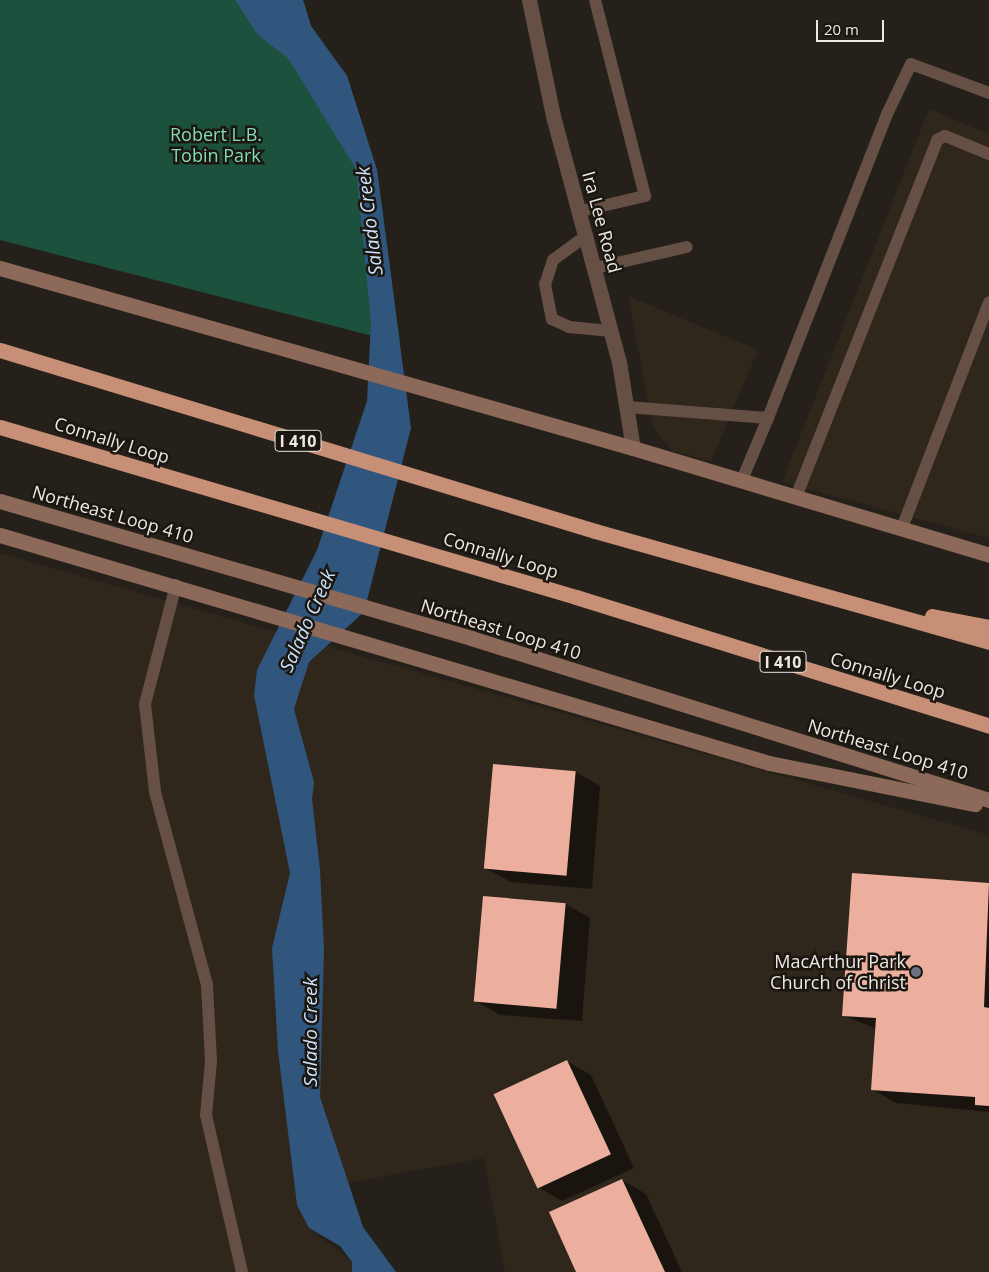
<!DOCTYPE html>
<style>
body{margin:0}
#map{position:relative;width:989px;height:1272px;overflow:hidden;background:#252019;font-family:"Open Sans",sans-serif}
div>[style]{position:absolute}
.built>*{inset:0;background:#30271c}
.green>*{inset:0;background:#1c523d}
.water>*{inset:0;background:#31567d}
.shadow>*{inset:0;background:#0007}
.building>*{inset:0;background:#ecaf9e;transform-origin:0 0}
.lane>*{height:12px;margin:-6px;padding:0 6px;transform-origin:6px;border-radius:6px;background:#664f45}
.street>*{height:15px;margin:-7.5px;padding:0 7.5px;transform-origin:7.5px;border-radius:7.5px;background:#664f45}
.secondary>*{height:15px;margin:-7.5px;padding:0 7.5px;transform-origin:7.5px;border-radius:7.5px;background:#8d6959}
.highway>*{height:15px;margin:-7.5px;padding:0 7.5px;transform-origin:7.5px;border-radius:7.5px;background:#c78f75}
.dots>*{width:14px;height:14px;translate:-50% -50%;box-sizing:border-box;border:2px solid #1b1610;border-radius:50%}
span{translate:-50% -50%;white-space:nowrap;text-align:center;line-height:1.15;-webkit-text-stroke:5px #1b1610;paint-order:stroke}
.shield-label span{padding:1px 4px;background:#1b1610;border:1px solid;border-radius:4px;-webkit-text-stroke-width:0}
.shield-label{font-size:16px;color:#ece8e4;font-weight:700}
.park-label{font-size:18px;color:#80ddb5}
.street-label{font-size:18px;color:#ece8e4}
.poi-label{font-size:18px;color:#ece8e4}
.right{translate:-100% -50%;text-align:right}
.water-label{font-size:19px;color:#cbe2fc;font-style:italic}
.scale{position:absolute;left:816px;top:20px;width:68px;height:22px;box-sizing:border-box;border:2px solid #ece8e4;border-top:0;padding-left:6px;font-size:15px;line-height:18px;white-space:nowrap;color:#ece8e4;-webkit-text-stroke:4px #1b1610;paint-order:stroke}
</style>
<div id="map">
<div class="built">
<i style="clip-path:polygon(929px 109px,989px 134px,989px 538px,782px 482px)"></i>
<i style="clip-path:polygon(628px 296px,758px 350px,711px 461px,672px 451px,653px 427px)"></i>
<i style="clip-path:polygon(0 553px,989px 835px,989px 1272px,505px 1272px,484px 1158px,296px 1192px,309px 1228px,352px 1262px,352px 1272px,0 1272px)"></i>
</div>
<div class="green">
<i style="clip-path:polygon(0 0,303px 0,311px 26px,347px 76px,377px 170px,400px 343px,0 240px)"></i>
</div>
<div class="water">
<i style="clip-path:polygon(235px 0,303px 0,311px 26px,347px 76px,377px 170px,411px 428px,364px 612px,309px 662px,294px 709px,314px 782px,312px 799px,320px 870px,324px 949px,320px 1097px,363px 1227px,396px 1272px,352px 1272px,352px 1262px,340px 1246px,309px 1228px,297px 1205px,278px 1051px,272px 948px,290px 873px,254px 695px,257px 670px,317px 550px,367px 401px,371px 322px,356px 169px,288px 58px,258px 35px)"></i>
</div>
<div class="shadow">
<i style="clip-path:polygon(576px 772px,600px 786px,592px 889px,511px 882px,487px 869px)"></i>
<i style="clip-path:polygon(854px 874px,989px 884px,989px 1112px,896px 1103px,872px 1089px,877px 1029px,843px 1015px)"></i>
<i style="clip-path:polygon(566px 904px,590px 918px,582px 1021px,500px 1015px,476px 1001px)"></i>
<i style="clip-path:polygon(567px 1061px,591px 1075px,634px 1168px,562px 1201px,538px 1187px)"></i>
<i style="clip-path:polygon(622px 1180px,646px 1194px,682px 1272px,578px 1272px)"></i>
</div>
<div class="building">
<i style="left:493px;top:764px;width:83px;height:105px;rotate:5deg"></i>
<i style="clip-path:polygon(852px 873px,989px 883px,984px 1007px,989px 1008px,989px 1106px,975px 1105px,975px 1097px,871px 1090px,876px 1018px,842px 1016px)"></i>
<i style="left:483px;top:896px;width:83px;height:106px;rotate:5deg"></i>
<i style="left:567px;top:1060px;width:104px;height:81px;rotate:65deg"></i>
<i style="clip-path:polygon(622px 1179px,665px 1272px,576px 1272px,549px 1212px)"></i>
</div>
<div class="lane">
<i style="left:581px;top:211px;width:66px;rotate:-13.2deg"></i>
<i style="left:645px;top:196px;width:202px;rotate:-104.3deg"></i>
<i style="left:587px;top:235px;width:42px;rotate:143.7deg"></i>
<i style="left:553px;top:260px;width:25px;rotate:108deg"></i>
<i style="left:545px;top:284px;width:36px;rotate:79deg"></i>
<i style="left:552px;top:319px;width:19px;rotate:25deg"></i>
<i style="left:569px;top:327px;width:42px;rotate:5.4deg"></i>
<i style="left:595px;top:268px;width:94px;rotate:-12.9deg"></i>
<i style="left:627px;top:407px;width:141px;rotate:4.5deg"></i>
<i style="left:768px;top:418px;width:67px;rotate:112.8deg"></i>
<i style="left:768px;top:418px;width:329px;rotate:-68.6deg"></i>
<i style="left:888px;top:112px;width:53px;rotate:-64.4deg"></i>
<i style="left:911px;top:64px;width:83px;rotate:20.4deg"></i>
<i style="left:796px;top:497px;width:384px;rotate:-68.4deg"></i>
<i style="left:937px;top:140px;width:9px;rotate:-27deg"></i>
<i style="left:945px;top:136px;width:48px;rotate:22.2deg"></i>
<i style="left:902px;top:528px;width:242px;rotate:-68.9deg"></i>
<i style="left:176px;top:585px;width:123px;rotate:104.6deg"></i>
<i style="left:145px;top:704px;width:89px;rotate:83.5deg"></i>
<i style="left:155px;top:792px;width:200px;rotate:74.9deg"></i>
<i style="left:207px;top:985px;width:76px;rotate:87deg"></i>
<i style="left:211px;top:1061px;width:54px;rotate:95.3deg"></i>
<i style="left:206px;top:1115px;width:161px;rotate:77.1deg"></i>
</div>
<div class="street">
<i style="left:529px;top:0;width:118px;rotate:78.3deg"></i>
<i style="left:553px;top:116px;width:255px;rotate:75deg"></i>
<i style="left:619px;top:362px;width:87px;rotate:80.8deg"></i>
</div>
<div class="secondary">
<i style="left:0;top:268px;width:658px;rotate:15.87deg"></i>
<i style="left:633px;top:448px;width:372px;rotate:16.7deg"></i>
<i style="left:0;top:501px;width:491px;rotate:16.2deg"></i>
<i style="left:471px;top:638px;width:543px;rotate:17.37deg"></i>
<i style="left:0;top:535px;width:802px;rotate:16.51deg"></i>
<i style="left:769px;top:763px;width:210px;rotate:11.3deg"></i>
</div>
<div class="highway">
<i style="left:0;top:350px;width:622px;rotate:16.92deg"></i>
<i style="left:595px;top:531px;width:409px;rotate:15.7deg"></i>
<i style="left:0;top:427px;width:601px;rotate:16.44deg"></i>
<i style="left:576px;top:597px;width:433px;rotate:17.3deg"></i>
<i style="left:932px;top:616px;width:58px;rotate:10.9deg"></i>
</div>
<div class="dots">
<i style="left:916px;top:972px;background:#6b7280"></i>
</div>
<div class="shield-label">
<span style="left:298px;top:441px">I 410</span>
<span style="left:783px;top:662px">I 410</span>
</div>
<div class="park-label">
<span style="left:216px;top:145px">Robert L.B.<br>Tobin Park</span>
</div>
<div class="street-label">
<span style="left:602px;top:222px;rotate:75deg">Ira Lee Road</span>
<span style="left:112px;top:440px;rotate:17deg">Connally Loop</span>
<span style="left:113px;top:514px;rotate:16deg">Northeast Loop 410</span>
<span style="left:501px;top:555px;rotate:17deg">Connally Loop</span>
<span style="left:501px;top:629px;rotate:17deg">Northeast Loop 410</span>
<span style="left:888px;top:675px;rotate:17deg">Connally Loop</span>
<span style="left:888px;top:749px;rotate:17deg">Northeast Loop 410</span>
</div>
<div class="poi-label">
<span class="right" style="left:906px;top:972px">MacArthur Park<br>Church of Christ</span>
</div>
<div class="water-label">
<span style="left:370px;top:221px;rotate:-97deg">Salado Creek</span>
<span style="left:308px;top:621px;rotate:-66deg">Salado Creek</span>
<span style="left:311px;top:1032px;rotate:-90deg">Salado Creek</span>
</div>
<div class="scale">20 m</div>
</div>
